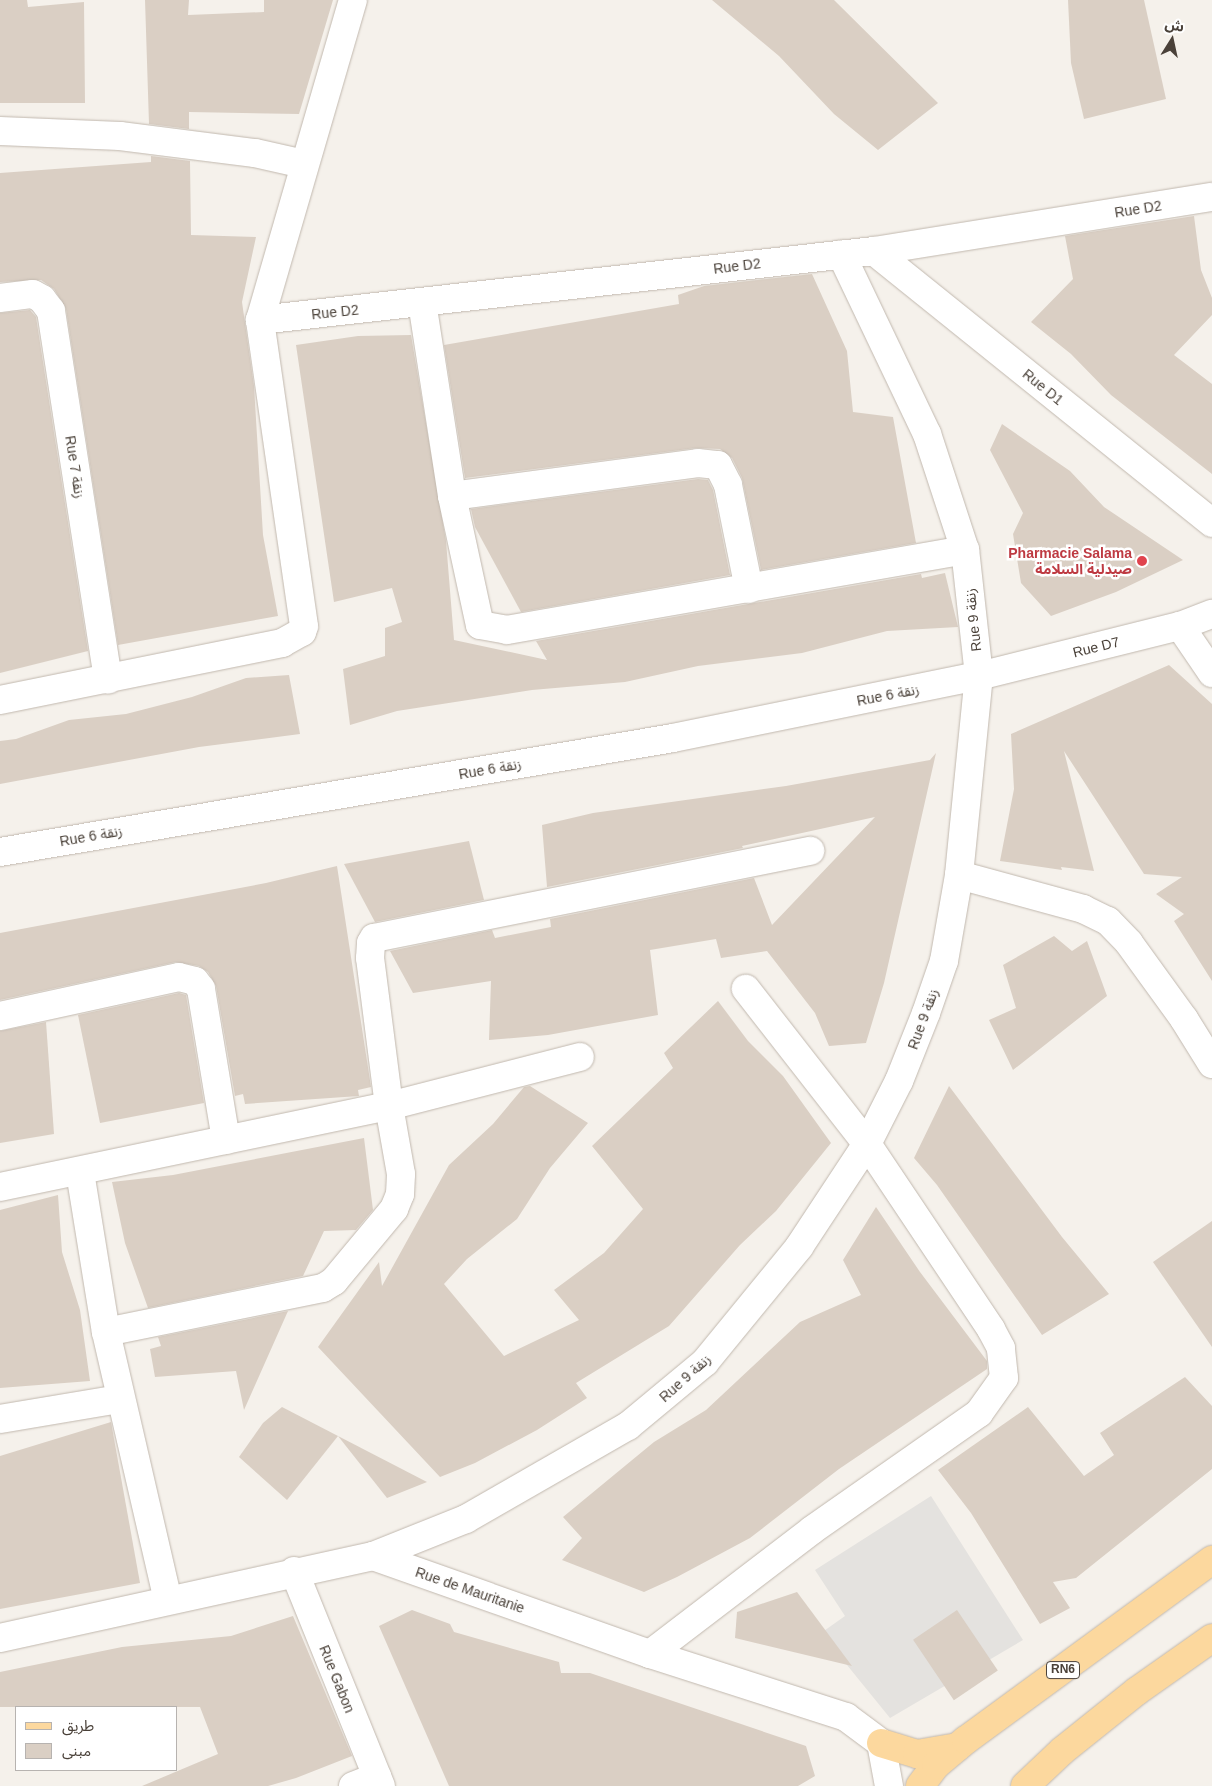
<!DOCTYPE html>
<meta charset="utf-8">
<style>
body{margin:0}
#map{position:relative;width:1212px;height:1786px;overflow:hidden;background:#f5f1eb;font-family:Arial,"Noto Sans Arabic",sans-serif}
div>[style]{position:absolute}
.parking>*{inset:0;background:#e4e2df}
.building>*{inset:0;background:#dacfc4;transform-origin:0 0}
.roads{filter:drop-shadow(0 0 1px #c1b8ae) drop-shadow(0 0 1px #c1b8ae)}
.minor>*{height:28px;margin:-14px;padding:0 14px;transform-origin:14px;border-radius:14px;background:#fff}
.tertiary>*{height:28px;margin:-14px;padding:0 14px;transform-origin:14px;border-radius:14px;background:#fff}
.primary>*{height:28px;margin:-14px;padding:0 14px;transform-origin:14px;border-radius:14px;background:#fcd89e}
.dots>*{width:14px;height:14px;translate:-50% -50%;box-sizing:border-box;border:2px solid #fff;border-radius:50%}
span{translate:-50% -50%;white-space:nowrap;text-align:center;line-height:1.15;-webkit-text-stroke:5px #fff;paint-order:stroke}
.shield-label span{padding:1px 4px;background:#fff;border:1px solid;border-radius:4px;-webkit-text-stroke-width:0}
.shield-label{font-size:12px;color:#4a4139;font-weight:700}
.street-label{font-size:14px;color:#4a4139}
.health-label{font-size:14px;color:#be3a42;font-weight:700}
.right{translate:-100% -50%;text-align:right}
.legend{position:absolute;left:15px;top:1706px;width:162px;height:65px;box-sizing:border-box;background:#fff;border:1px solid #b7b3b0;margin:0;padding:6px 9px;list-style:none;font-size:15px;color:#4a4139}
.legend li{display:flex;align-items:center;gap:10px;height:25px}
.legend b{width:25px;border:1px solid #b7b3b0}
.north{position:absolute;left:1147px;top:15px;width:50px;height:50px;-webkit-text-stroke:4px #fff;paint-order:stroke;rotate:10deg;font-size:14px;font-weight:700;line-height:20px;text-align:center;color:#4a4139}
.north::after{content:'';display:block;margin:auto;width:18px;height:22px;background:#4a4139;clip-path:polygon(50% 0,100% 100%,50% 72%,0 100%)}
</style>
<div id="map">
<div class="parking">
<i style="clip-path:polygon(931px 1496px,1023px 1640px,890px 1718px,821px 1633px,845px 1616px,815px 1570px)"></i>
</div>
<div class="building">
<i style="clip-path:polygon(0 0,27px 0,28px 7px,84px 2px,85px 103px,0 103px)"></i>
<i style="clip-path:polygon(145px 0,189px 0,188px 15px,264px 12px,264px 0,333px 0,299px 114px,189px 112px,189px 129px,149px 124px)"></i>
<i style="clip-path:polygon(712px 0,834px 0,938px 103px,878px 150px,834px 114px,779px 56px)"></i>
<i style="clip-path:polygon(1068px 0,1144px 0,1166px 99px,1084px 119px,1071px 63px)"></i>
<i style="clip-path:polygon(151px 156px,190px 161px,191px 235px,256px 237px,242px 302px,254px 386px,263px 535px,278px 616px,118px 645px,66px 309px,54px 289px,41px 280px,0 282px,0 173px,151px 162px)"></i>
<i style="clip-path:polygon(1194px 216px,1201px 270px,1212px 298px,1212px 315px,1174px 355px,1212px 384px,1212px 474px,1111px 395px,1071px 354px,1031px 322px,1073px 279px,1065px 236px)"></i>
<i style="clip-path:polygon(812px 274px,847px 351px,853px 412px,893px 417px,916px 543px,761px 570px,742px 478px,732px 458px,720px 449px,696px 448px,465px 478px,444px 345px,679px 304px,678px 295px,704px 286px)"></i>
<i style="clip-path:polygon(30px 310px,36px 317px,88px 651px,0 673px,0 313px)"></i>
<i style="clip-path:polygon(411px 335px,446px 541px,454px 640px,547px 660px,536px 641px,921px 574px,922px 578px,945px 573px,958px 627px,887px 631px,802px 653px,698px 666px,625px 682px,532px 690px,397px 711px,350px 725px,343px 669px,385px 656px,385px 628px,402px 622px,392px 588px,334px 602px,296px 345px,358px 336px)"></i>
<i style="clip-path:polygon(1002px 424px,1070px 471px,1104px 507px,1183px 560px,1116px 592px,1051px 616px,1021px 583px,1013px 534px,1023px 513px,990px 450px)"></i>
<i style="clip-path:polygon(698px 479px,708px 480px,713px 490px,730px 575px,521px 612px,475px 527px,471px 509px)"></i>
<i style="clip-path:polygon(1169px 665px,1212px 704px,1212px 981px,1174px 921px,1184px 914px,1156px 894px,1182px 877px,1144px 874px,1064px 751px,1094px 871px,1061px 867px,1062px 870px,1000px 861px,1014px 789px,1011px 734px)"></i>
<i style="clip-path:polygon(289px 675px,300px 734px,199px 747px,0 784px,0 741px,16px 739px,69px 720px,126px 714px,192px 697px,246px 678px)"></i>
<i style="clip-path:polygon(936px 753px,884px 983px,866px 1043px,829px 1046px,815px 1013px,767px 951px,721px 958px,716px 939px,650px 950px,658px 1015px,548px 1035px,489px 1040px,491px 981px,413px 993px,390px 951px,492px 930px,495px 938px,551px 927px,550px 919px,754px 878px,772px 925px,875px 817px,742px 846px,743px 848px,547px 887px,542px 825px,593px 813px,786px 786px,930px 760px)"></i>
<i style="clip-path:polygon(469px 841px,484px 900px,375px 922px,344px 864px)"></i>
<i style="clip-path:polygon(337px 866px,371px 1087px,358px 1090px,359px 1096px,245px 1104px,243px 1094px,235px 1096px,216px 986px,208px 972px,199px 966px,176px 962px,0 1000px,0 933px,266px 883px)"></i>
<i style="clip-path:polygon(1054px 936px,1072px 951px,1087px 941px,1107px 996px,1013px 1070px,989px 1020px,1016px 1008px,1003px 965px)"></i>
<i style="clip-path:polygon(179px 993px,186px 995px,204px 1103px,100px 1123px,78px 1015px)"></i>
<i style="clip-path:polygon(718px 1001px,748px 1041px,783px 1076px,831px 1143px,776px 1211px,740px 1245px,669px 1326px,576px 1383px,587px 1398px,537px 1430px,475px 1463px,440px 1477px,318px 1347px,379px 1262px,382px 1286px,449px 1165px,493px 1124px,524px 1087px,530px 1086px,588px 1123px,550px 1168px,517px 1219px,467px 1259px,444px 1284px,504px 1356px,579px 1320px,554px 1290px,604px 1253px,643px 1209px,592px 1146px,673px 1068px,664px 1053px)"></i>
<i style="clip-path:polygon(46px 1022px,54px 1134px,0 1143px,0 1031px)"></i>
<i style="clip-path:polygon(949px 1086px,1062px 1237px,1109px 1294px,1042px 1335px,937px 1185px,914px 1158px)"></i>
<i style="clip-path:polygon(364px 1138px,373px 1210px,356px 1230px,324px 1231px,303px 1276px,148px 1308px,125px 1243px,112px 1182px,173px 1175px)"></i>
<i style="clip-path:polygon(58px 1195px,62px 1252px,80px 1310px,90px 1381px,0 1388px,0 1210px)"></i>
<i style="clip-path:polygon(876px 1207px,920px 1272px,987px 1361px,987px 1369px,839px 1469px,750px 1538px,677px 1577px,644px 1592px,562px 1560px,582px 1538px,563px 1517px,654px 1442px,706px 1410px,800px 1322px,861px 1295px,843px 1260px)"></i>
<i style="clip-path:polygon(1212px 1221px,1212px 1347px,1153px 1262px)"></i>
<i style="clip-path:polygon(288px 1311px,244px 1410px,236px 1371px,155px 1377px,150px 1349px,161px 1346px,158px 1337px)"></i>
<i style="clip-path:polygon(1185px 1377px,1212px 1406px,1212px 1469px,1076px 1578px,1053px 1582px,1070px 1608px,1040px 1624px,971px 1513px,938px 1470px,1028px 1407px,1084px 1476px,1114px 1455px,1100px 1433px)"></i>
<i style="clip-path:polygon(282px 1407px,338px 1436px,287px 1500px,239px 1457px,263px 1423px)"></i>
<i style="clip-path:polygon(111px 1422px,140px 1583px,0 1609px,0 1456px)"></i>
<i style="clip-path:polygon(338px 1436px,427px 1482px,387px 1498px)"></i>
<i style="clip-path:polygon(797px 1592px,852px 1666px,735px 1638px,737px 1612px)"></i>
<i style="clip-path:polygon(412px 1610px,450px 1624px,454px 1632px,559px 1662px,561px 1673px,590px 1673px,806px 1746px,815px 1776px,798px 1786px,449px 1786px,379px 1626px)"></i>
<i style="left:957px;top:1610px;width:73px;height:53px;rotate:56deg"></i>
<i style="clip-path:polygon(293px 1616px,352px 1756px,296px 1778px,268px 1786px,142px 1786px,218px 1754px,200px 1707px,0 1707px,0 1672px,122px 1647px,231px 1636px)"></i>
</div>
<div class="roads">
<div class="minor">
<i style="left:0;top:131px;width:120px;rotate:2.4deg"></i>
<i style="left:120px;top:136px;width:136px;rotate:7.2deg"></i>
<i style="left:255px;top:153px;width:50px;rotate:12.7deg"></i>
<i style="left:874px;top:251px;width:434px;rotate:38.8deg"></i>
<i style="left:0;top:298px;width:33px;rotate:-7deg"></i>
<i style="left:33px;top:294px;width:10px;rotate:29deg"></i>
<i style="left:42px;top:299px;width:15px;rotate:53deg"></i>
<i style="left:51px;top:311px;width:373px;rotate:81.2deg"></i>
<i style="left:422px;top:302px;width:196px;rotate:81.2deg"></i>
<i style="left:452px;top:496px;width:132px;rotate:77.8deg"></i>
<i style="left:480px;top:625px;width:27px;rotate:10deg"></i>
<i style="left:507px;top:630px;width:465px;rotate:-9.9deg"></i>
<i style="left:260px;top:320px;width:618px;rotate:-6.41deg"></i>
<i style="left:874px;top:251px;width:342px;rotate:-9.1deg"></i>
<i style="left:452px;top:496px;width:248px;rotate:-7.6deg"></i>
<i style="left:698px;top:463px;width:20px;rotate:6deg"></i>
<i style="left:718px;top:465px;width:22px;rotate:63deg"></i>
<i style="left:728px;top:485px;width:106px;rotate:78.6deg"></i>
<i style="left:1180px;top:626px;width:57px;rotate:55.8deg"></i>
<i style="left:0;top:700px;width:288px;rotate:-11.4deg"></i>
<i style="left:282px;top:643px;width:23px;rotate:-29deg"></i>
<i style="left:302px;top:632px;width:6px;rotate:-72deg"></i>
<i style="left:304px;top:626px;width:309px;rotate:-98.2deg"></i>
<i style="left:260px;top:320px;width:333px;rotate:-73.8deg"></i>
<i style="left:959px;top:875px;width:129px;rotate:15.3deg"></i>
<i style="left:1083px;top:909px;width:28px;rotate:26deg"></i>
<i style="left:1108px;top:921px;width:30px;rotate:46deg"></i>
<i style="left:1129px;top:943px;width:94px;rotate:54.1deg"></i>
<i style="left:1184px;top:1019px;width:53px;rotate:58.1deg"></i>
<i style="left:0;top:1016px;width:183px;rotate:-12.3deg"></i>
<i style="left:179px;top:977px;width:16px;rotate:14deg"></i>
<i style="left:195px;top:981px;width:10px;rotate:53deg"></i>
<i style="left:201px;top:989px;width:153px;rotate:80.6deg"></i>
<i style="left:80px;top:1172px;width:162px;rotate:80.8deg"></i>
<i style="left:106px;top:1332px;width:275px;rotate:77deg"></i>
<i style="left:0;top:1187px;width:397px;rotate:-11.8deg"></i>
<i style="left:389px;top:1106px;width:197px;rotate:-14.4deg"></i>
<i style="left:106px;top:1332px;width:221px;rotate:-11.5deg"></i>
<i style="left:323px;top:1288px;width:13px;rotate:-32deg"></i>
<i style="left:334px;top:1281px;width:94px;rotate:-50.2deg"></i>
<i style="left:394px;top:1209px;width:16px;rotate:-68deg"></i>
<i style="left:400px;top:1194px;width:20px;rotate:-87deg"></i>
<i style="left:401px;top:1174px;width:69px;rotate:-100deg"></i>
<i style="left:389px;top:1106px;width:149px;rotate:-97.3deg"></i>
<i style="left:370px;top:958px;width:15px;rotate:-86deg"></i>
<i style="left:371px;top:943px;width:6px;rotate:-59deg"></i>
<i style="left:374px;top:938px;width:445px;rotate:-11.3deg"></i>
<i style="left:0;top:1419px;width:122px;rotate:-9.5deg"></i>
<i style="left:373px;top:1556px;width:100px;rotate:-21.7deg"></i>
<i style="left:466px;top:1519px;width:187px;rotate:-29.9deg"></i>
<i style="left:628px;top:1426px;width:100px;rotate:-39.7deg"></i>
<i style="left:705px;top:1362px;width:149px;rotate:-50.7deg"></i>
<i style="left:799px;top:1247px;width:123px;rotate:-56.6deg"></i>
<i style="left:867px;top:1144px;width:71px;rotate:-63.1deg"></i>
<i style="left:899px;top:1081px;width:73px;rotate:-68.3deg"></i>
<i style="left:926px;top:1013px;width:55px;rotate:-70.9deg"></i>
<i style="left:944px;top:961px;width:87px;rotate:-80.1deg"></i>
<i style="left:959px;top:875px;width:200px;rotate:-84.3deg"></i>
<i style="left:979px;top:676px;width:127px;rotate:-96.3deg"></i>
<i style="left:965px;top:550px;width:122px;rotate:-108.1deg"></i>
<i style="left:927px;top:434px;width:199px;rotate:-115.5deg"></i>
<i style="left:294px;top:1571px;width:232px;rotate:68deg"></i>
<i style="left:0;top:1638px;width:382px;rotate:-12.4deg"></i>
<i style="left:373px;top:1556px;width:294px;rotate:19.5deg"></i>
<i style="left:650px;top:1654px;width:206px;rotate:17.8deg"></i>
<i style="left:846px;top:1717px;width:44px;rotate:36.6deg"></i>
<i style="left:881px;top:1743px;width:44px;rotate:79.5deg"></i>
<i style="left:650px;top:1654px;width:204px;rotate:-37.4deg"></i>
<i style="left:812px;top:1530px;width:204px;rotate:-35deg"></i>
<i style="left:979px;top:1413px;width:43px;rotate:-54.5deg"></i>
<i style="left:1004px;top:1378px;width:30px;rotate:-96deg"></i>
<i style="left:1001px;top:1348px;width:21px;rotate:-118deg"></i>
<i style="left:991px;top:1329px;width:223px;rotate:-123.8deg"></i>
<i style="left:867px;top:1144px;width:197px;rotate:-128deg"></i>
<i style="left:353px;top:1786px;width:26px;rotate:-21deg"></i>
</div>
<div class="tertiary">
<i style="left:0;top:852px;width:683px;rotate:-9.61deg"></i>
<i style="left:673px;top:738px;width:312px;rotate:-11.5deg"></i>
<i style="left:979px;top:676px;width:207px;rotate:-14deg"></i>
<i style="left:1180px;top:626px;width:34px;rotate:-21deg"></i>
</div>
<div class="primary">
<i style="left:881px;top:1743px;width:38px;rotate:17deg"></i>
<i style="left:917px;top:1754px;width:41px;rotate:-9.9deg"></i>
<i style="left:920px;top:1786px;width:26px;rotate:-53deg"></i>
<i style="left:936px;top:1765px;width:39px;rotate:-40deg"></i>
<i style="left:966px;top:1740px;width:305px;rotate:-36.2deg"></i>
<i style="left:1025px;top:1786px;width:51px;rotate:-43.4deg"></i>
<i style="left:1062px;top:1751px;width:96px;rotate:-38.7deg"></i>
<i style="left:1137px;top:1691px;width:92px;rotate:-35.2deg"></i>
</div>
</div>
<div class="dots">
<i style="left:1142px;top:561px;background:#e0444e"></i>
</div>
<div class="shield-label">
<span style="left:1063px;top:1670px">RN6</span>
</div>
<div class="street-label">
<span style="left:1138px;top:209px;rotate:-9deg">Rue D2</span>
<span style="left:737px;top:266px;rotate:-7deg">Rue D2</span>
<span style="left:335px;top:312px;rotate:-6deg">Rue D2</span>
<span style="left:1043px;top:387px;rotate:39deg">Rue D1</span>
<span style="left:75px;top:467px;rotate:81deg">Rue 7 زنقة</span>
<span style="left:973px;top:620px;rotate:-96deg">Rue 9 زنقة</span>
<span style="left:1096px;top:647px;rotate:-14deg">Rue D7</span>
<span style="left:888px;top:695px;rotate:-11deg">Rue 6 زنقة</span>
<span style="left:490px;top:769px;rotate:-10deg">Rue 6 زنقة</span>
<span style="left:91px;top:836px;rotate:-10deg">Rue 6 زنقة</span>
<span style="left:923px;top:1019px;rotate:-70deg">Rue 9 زنقة</span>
<span style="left:685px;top:1378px;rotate:-42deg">Rue 9 زنقة</span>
<span style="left:470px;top:1590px;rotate:19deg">Rue de Mauritanie</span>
<span style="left:337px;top:1679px;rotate:68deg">Rue Gabon</span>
</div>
<div class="health-label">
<span class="right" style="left:1132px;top:561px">Pharmacie Salama<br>صيدلية السلامة</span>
</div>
<ul class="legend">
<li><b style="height:6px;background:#fcd89e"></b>طريق</li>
<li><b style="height:14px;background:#dacfc4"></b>مبنى</li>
</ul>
<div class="north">ش</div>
</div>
